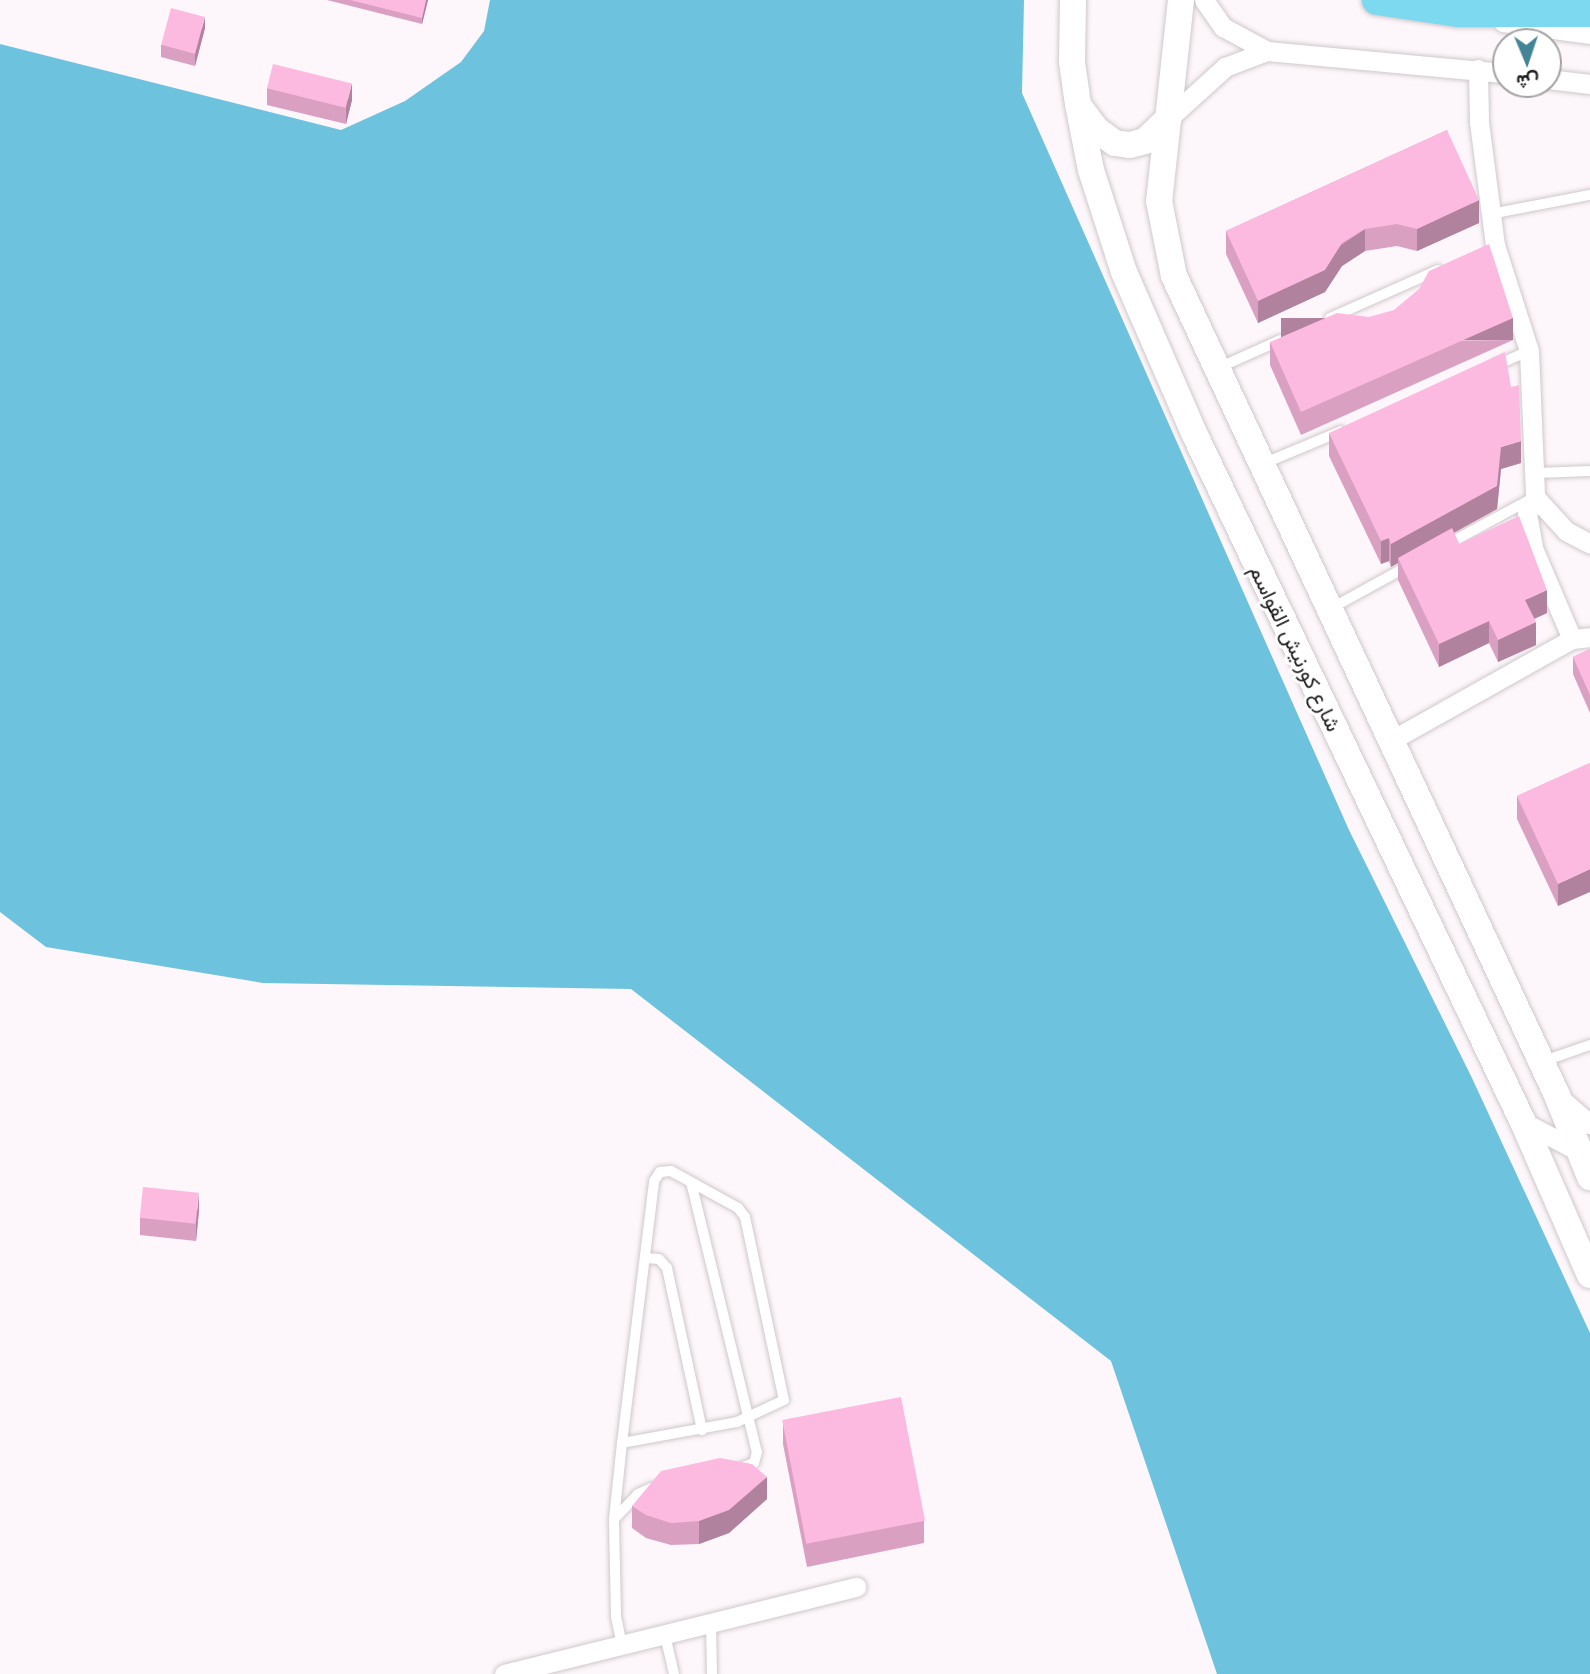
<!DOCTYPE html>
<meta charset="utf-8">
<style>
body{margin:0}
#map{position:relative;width:1590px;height:1674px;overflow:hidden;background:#fdf6fa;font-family:"Golos Text",Vazirmatn,sans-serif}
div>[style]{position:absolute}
.water>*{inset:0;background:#6dc3dd}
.roads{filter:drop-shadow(0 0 2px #cfc8cb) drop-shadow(0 0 2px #cfc8cb)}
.service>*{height:10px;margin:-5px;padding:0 5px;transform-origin:5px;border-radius:5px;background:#fff}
.minor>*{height:19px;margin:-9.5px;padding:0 9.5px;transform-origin:9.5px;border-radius:9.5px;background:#fff}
.secondary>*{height:26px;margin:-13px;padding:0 13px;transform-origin:13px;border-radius:13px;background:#fff}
.primary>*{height:30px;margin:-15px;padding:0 15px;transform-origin:15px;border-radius:15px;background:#7cd9ef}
.wall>*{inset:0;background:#daa0c2}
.shaded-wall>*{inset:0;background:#b1829e;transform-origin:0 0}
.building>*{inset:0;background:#fdbae1;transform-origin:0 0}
span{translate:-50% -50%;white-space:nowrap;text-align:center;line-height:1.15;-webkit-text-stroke:6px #fff;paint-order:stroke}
.street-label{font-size:21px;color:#1c191a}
.north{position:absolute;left:1492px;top:28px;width:70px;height:70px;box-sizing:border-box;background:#fff;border:2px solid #a4a3a3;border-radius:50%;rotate:178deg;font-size:19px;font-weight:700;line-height:28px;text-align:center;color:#1c191a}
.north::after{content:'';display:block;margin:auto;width:24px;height:32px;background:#448497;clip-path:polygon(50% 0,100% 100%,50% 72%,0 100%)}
</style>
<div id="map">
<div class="water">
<i style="clip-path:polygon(490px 0,1024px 0,1022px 93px,1349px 830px,1472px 1078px,1590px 1333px,1590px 1674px,1217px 1674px,1111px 1361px,631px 989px,263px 983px,46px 947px,0 912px,0 44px,341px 130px,405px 101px,461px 62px,484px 31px)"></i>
</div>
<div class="roads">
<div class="service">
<i style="left:1491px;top:214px;width:101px;rotate:-10.9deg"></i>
<i style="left:1330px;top:318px;width:118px;rotate:-24deg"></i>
<i style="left:1497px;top:365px;width:35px;rotate:-24deg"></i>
<i style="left:1218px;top:368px;width:69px;rotate:-24deg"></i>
<i style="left:1265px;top:463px;width:82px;rotate:-22.8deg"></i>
<i style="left:1537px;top:473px;width:53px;rotate:-2.2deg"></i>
<i style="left:1446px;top:545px;width:97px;rotate:-28.4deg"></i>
<i style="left:1330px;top:609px;width:89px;rotate:-28.9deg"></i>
<i style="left:1544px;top:1061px;width:49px;rotate:-19.2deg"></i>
<i style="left:691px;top:1182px;width:278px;rotate:76.3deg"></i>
<i style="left:757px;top:1452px;width:11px;rotate:105deg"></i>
<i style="left:754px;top:1463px;width:15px;rotate:160deg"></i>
<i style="left:645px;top:1258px;width:14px;rotate:4deg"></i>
<i style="left:659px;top:1259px;width:12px;rotate:48deg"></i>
<i style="left:667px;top:1268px;width:166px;rotate:77.8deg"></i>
<i style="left:615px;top:1518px;width:33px;rotate:-46deg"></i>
<i style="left:638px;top:1494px;width:17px;rotate:-24deg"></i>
<i style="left:711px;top:1623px;width:51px;rotate:88.9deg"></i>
<i style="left:665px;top:1635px;width:40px;rotate:77deg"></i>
<i style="left:622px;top:1645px;width:30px;rotate:-102deg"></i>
<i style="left:616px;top:1616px;width:97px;rotate:-91.2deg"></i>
<i style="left:614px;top:1519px;width:76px;rotate:-84deg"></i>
<i style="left:622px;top:1443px;width:264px;rotate:-83deg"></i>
<i style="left:654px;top:1181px;width:11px;rotate:-56deg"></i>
<i style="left:660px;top:1172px;width:11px;rotate:-5deg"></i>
<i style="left:671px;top:1171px;width:77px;rotate:28.9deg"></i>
<i style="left:738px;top:1208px;width:11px;rotate:52deg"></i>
<i style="left:745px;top:1217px;width:187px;rotate:78deg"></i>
<i style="left:784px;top:1400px;width:52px;rotate:154.9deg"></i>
<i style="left:737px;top:1422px;width:117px;rotate:169.7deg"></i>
</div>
<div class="minor">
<i style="left:1204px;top:0;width:33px;rotate:55deg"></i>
<i style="left:1223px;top:27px;width:50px;rotate:28.6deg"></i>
<i style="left:1267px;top:51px;width:240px;rotate:5.3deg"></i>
<i style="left:1503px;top:22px;width:88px;rotate:7.9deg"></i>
<i style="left:1478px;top:69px;width:53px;rotate:88.9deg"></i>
<i style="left:1479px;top:122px;width:124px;rotate:82.6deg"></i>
<i style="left:1495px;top:245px;width:111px;rotate:72.2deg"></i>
<i style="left:1529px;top:351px;width:146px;rotate:87.6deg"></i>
<i style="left:1535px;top:497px;width:46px;rotate:47.6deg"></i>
<i style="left:1566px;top:531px;width:27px;rotate:28deg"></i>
<i style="left:1548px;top:79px;width:42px;rotate:6.8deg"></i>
<i style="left:1169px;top:118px;width:76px;rotate:-42.3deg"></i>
<i style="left:1225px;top:67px;width:45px;rotate:-20.9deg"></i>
<i style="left:1535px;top:497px;width:18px;rotate:117deg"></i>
<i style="left:1527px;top:513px;width:36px;rotate:80deg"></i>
<i style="left:1533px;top:548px;width:99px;rotate:66.8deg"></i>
<i style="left:1390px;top:741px;width:209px;rotate:-29.3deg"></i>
<i style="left:1572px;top:639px;width:18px;rotate:-6deg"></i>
<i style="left:1562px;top:1100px;width:37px;rotate:41deg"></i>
<i style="left:1523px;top:1122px;width:71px;rotate:27.6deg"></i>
<i style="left:504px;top:1674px;width:363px;rotate:-13.9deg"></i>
</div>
<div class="secondary">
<i style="left:1073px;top:0;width:62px;rotate:90.9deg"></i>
<i style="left:1072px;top:62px;width:42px;rotate:81.9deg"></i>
<i style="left:1078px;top:104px;width:67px;rotate:78.9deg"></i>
<i style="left:1091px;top:170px;width:107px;rotate:72.1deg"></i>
<i style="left:1124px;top:272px;width:176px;rotate:66.5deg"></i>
<i style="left:1194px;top:433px;width:764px;rotate:64.48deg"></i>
<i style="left:1523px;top:1122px;width:167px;rotate:66.4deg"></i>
<i style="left:1181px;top:0;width:202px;rotate:96.2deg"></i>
<i style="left:1159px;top:201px;width:76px;rotate:78.7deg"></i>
<i style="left:1174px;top:276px;width:902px;rotate:64.94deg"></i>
<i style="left:1556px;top:1093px;width:91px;rotate:68deg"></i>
<i style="left:1081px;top:109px;width:26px;rotate:53deg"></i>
<i style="left:1097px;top:130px;width:22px;rotate:36deg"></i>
<i style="left:1115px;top:143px;width:15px;rotate:8deg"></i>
<i style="left:1130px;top:145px;width:16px;rotate:-15deg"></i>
<i style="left:1145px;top:141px;width:33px;rotate:-44deg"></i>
</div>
<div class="primary">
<i style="left:1377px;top:0;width:81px;rotate:8.5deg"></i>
<i style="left:1457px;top:12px;width:133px"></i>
</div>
</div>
<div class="wall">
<i style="clip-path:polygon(327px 0,428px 0,422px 24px)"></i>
<i style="clip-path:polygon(205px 28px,195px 66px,161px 57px,161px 45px)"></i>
<i style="clip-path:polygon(267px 88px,352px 100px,346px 124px,267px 105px)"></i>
<i style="clip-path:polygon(1447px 130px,1479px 223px,1417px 251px,1397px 246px,1365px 251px,1342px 266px,1325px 292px,1258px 323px,1226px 254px,1226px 231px)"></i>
<i style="clip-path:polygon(1513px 340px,1301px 435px,1270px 365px,1270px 342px)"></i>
<i style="clip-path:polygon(1329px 433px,1521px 463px,1501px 469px,1497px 509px,1454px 533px,1459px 544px,1547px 613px,1534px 619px,1536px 645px,1498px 662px,1489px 643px,1439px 667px,1398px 580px,1398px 563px,1391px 567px,1389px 561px,1381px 564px,1329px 456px)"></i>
<i style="clip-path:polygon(1590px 649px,1590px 713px,1573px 674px,1573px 657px)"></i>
<i style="clip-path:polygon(1590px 763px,1558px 906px,1517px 819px,1517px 796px)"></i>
<i style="clip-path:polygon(199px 1210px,196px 1241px,140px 1235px,140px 1218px)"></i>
<i style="clip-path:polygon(783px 1422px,924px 1521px,924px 1543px,807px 1567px,783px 1444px)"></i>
<i style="clip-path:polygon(767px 1499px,729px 1533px,699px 1544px,671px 1545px,646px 1538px,632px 1528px,632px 1506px)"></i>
</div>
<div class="shaded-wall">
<i style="clip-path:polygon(426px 0,428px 0,422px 24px,422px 18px)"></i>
<i style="clip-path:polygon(205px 17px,205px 28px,195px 66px,195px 54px)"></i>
<i style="clip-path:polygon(352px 83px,352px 100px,346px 124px,346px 107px)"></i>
<i style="clip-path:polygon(1479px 200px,1479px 223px,1417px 251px,1417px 229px)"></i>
<i style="clip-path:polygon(1365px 229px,1365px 251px,1342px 266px,1325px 292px,1258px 323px,1258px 301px)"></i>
<i style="left:1513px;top:318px;width:22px;height:232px;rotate:90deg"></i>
<i style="clip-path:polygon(1521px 441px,1521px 463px,1501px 469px,1497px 509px,1400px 562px,1398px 558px,1398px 563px,1391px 567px,1391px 544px,1501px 447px)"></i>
<i style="clip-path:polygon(1389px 538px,1389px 561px,1381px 564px,1381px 541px)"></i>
<i style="clip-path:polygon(1547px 590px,1547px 613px,1525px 623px,1525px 600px)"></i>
<i style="clip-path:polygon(1489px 621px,1489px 643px,1439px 667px,1439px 644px)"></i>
<i style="clip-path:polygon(1536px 622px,1536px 645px,1498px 662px,1498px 640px)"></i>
<i style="clip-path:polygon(1590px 869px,1590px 892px,1558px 906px,1558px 884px)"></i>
<i style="clip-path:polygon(199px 1193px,199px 1210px,196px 1241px,196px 1224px)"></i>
<i style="clip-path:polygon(767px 1477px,767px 1499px,729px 1533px,699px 1544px,699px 1521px)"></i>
</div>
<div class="building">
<i style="clip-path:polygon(350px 0,426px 0,422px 18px)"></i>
<i style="left:171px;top:8px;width:35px;height:38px;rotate:15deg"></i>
<i style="left:273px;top:64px;width:81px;height:25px;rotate:14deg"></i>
<i style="clip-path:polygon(1447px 130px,1479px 200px,1417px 229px,1397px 224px,1365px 229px,1342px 243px,1325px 270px,1258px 301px,1226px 231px)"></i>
<i style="clip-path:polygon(1489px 244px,1513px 318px,1301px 412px,1270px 342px,1337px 313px,1369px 317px,1394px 310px,1419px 289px,1429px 271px)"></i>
<i style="clip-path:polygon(1505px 352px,1511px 387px,1519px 385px,1521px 441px,1501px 447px,1497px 486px,1391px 544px,1389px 538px,1381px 541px,1329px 433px)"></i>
<i style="clip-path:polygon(1519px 516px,1547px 590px,1525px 600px,1536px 622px,1498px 640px,1489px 621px,1439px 644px,1398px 558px,1452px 528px,1459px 544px)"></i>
<i style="clip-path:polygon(1590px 649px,1590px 695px,1573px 657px)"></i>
<i style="clip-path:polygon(1590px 763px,1590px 869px,1558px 884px,1517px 796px)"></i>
<i style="left:143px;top:1187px;width:56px;height:31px;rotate:6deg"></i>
<i style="left:901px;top:1397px;width:126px;height:121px;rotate:79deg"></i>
<i style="clip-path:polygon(720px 1458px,752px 1464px,767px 1477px,729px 1510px,699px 1521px,671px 1523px,646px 1515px,632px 1506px,661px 1471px)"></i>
</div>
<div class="street-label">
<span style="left:1296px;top:648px;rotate:64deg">شارع كورنيش القواسم</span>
</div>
<div class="north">ش</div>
</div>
